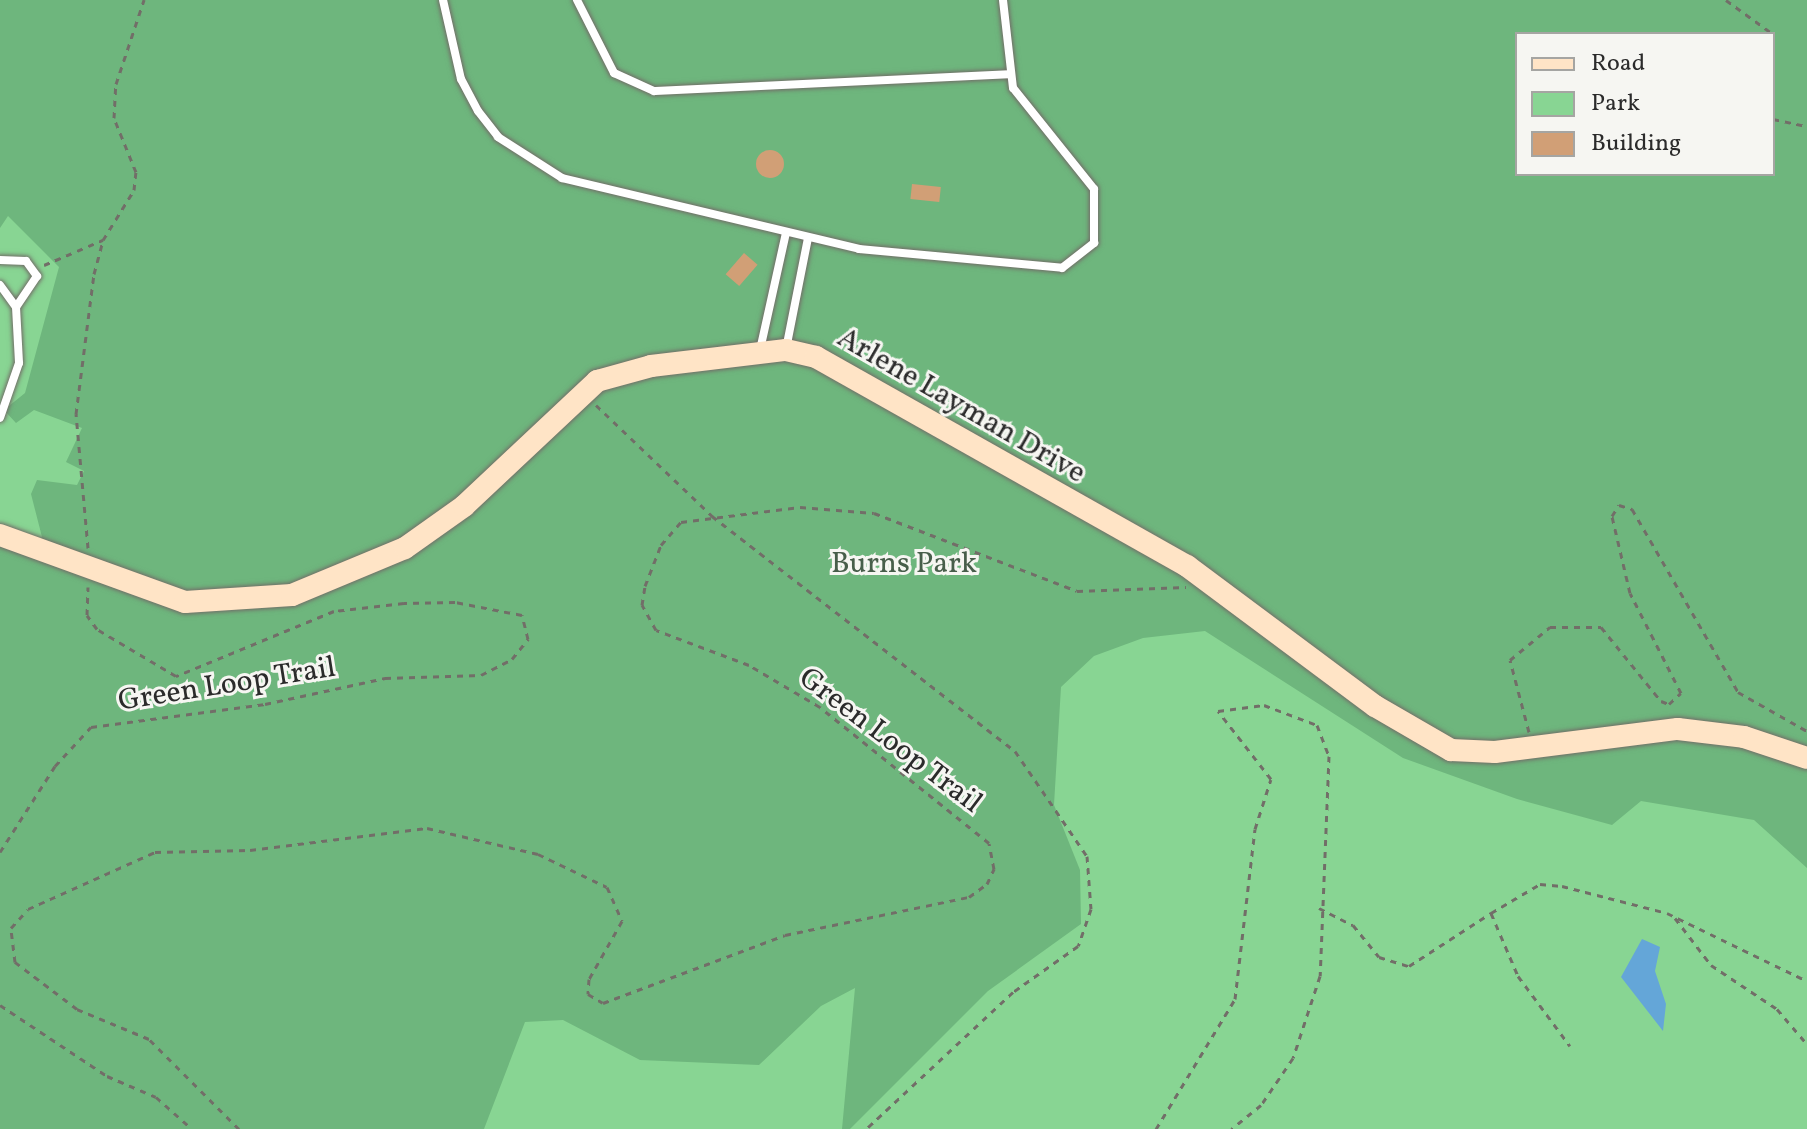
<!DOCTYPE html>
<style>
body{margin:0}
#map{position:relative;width:1807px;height:1129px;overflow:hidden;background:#f5eada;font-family:Vollkorn,serif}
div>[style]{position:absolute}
.green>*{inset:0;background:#88d593}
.forest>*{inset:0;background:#6eb67d}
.water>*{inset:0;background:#64a6d8}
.building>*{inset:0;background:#d19f76;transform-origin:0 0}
.round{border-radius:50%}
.path>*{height:3px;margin-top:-1.5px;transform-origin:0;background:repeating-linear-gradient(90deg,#726e68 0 6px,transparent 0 12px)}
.roads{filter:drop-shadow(0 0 2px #726e68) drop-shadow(0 0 2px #726e68)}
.lane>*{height:8px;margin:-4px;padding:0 4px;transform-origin:4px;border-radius:4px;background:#fff}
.secondary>*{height:22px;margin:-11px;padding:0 11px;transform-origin:11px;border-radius:11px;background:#ffe4c6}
span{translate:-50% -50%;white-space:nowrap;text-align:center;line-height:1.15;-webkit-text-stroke:6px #f6f6f2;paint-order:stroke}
.street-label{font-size:30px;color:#2b2b2b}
.park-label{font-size:30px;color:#475e4a}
.legend{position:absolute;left:1515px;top:32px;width:260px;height:144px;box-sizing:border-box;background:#f6f6f2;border:2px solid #a5a5a2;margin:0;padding:10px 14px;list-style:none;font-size:24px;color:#2b2b2b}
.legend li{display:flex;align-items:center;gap:16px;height:40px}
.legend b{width:40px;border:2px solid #a5a5a2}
</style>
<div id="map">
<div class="green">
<i style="clip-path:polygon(evenodd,0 0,1807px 0,1807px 1129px,0 1129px,0 0,1517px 34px,1773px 34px,1773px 174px,1517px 174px,1517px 34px)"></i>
</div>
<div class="forest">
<i style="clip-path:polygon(evenodd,0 0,1807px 0,1807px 868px,1754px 820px,1641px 801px,1612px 825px,1517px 799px,1403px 758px,1205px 631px,1143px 638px,1094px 656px,1061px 687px,1054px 805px,1080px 870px,1081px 924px,988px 991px,850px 1129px,842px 1129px,855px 988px,821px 1006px,759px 1065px,640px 1060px,563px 1020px,525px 1022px,484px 1129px,0 1129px,0 535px,29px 547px,42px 537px,31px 494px,37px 480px,77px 485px,84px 471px,66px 462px,82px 428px,34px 410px,16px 423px,4px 410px,25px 393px,59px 267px,8px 216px,0 228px,0 0,1517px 34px,1773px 34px,1773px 174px,1517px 174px,1517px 34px)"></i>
</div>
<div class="water">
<i style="clip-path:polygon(1642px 939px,1660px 947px,1655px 971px,1666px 1004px,1663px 1031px,1621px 977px)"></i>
</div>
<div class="building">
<i class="round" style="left:756px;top:150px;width:28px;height:28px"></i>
<i style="left:912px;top:184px;width:29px;height:15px;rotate:6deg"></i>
<i style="left:744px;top:253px;width:18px;height:28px;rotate:41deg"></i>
</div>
<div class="path">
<i style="left:1726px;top:0;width:58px;rotate:35.9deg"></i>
<i style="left:1773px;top:119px;width:35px;rotate:12deg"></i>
<i style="left:44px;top:265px;width:64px;rotate:-23deg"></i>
<i style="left:596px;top:405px;width:161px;rotate:43.7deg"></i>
<i style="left:712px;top:516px;width:383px;rotate:37.8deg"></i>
<i style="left:1015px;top:751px;width:127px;rotate:55.6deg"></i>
<i style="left:1087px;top:856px;width:53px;rotate:85.7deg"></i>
<i style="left:1091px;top:909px;width:39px;rotate:109deg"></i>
<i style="left:1078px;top:946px;width:80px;rotate:144.7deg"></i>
<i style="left:1013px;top:992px;width:201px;rotate:137deg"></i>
<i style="left:88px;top:548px;width:135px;rotate:-95.1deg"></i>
<i style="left:76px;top:414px;width:141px;rotate:-82.7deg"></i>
<i style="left:94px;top:274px;width:35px;rotate:-75deg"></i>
<i style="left:103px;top:240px;width:59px;rotate:-58.2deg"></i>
<i style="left:134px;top:190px;width:18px;rotate:-84deg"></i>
<i style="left:136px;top:172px;width:58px;rotate:-112.2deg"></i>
<i style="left:114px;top:118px;width:34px;rotate:-87deg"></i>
<i style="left:116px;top:84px;width:89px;rotate:-71.6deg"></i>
<i style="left:1529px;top:732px;width:74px;rotate:-104.8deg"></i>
<i style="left:1510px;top:660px;width:52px;rotate:-39.5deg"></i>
<i style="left:1550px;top:627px;width:51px"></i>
<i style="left:1601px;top:627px;width:95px;rotate:51deg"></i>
<i style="left:1661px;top:701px;width:9px;rotate:21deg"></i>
<i style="left:1669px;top:704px;width:16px;rotate:-43deg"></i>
<i style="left:1681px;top:693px;width:112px;rotate:-117deg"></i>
<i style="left:1630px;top:593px;width:79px;rotate:-103.2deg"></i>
<i style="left:1612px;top:516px;width:13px;rotate:-58deg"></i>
<i style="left:1619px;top:505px;width:14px;rotate:17deg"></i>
<i style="left:1632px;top:509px;width:211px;rotate:59.9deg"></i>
<i style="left:1738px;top:692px;width:79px;rotate:29.5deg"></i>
<i style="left:0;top:852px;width:102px;rotate:-57.4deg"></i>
<i style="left:55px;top:766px;width:53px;rotate:-47.3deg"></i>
<i style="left:91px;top:727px;width:176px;rotate:-7.5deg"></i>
<i style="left:265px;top:704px;width:123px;rotate:-12.2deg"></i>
<i style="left:385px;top:678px;width:96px;rotate:-1.8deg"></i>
<i style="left:481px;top:675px;width:35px;rotate:-27deg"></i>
<i style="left:512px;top:659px;width:26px;rotate:-51deg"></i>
<i style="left:528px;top:639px;width:25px;rotate:-104deg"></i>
<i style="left:522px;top:615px;width:68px;rotate:-169deg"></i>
<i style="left:455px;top:602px;width:51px;rotate:178.9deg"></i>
<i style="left:404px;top:603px;width:70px;rotate:173.5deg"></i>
<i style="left:334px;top:611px;width:171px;rotate:157.6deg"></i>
<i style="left:176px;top:676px;width:92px;rotate:-149.3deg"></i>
<i style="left:97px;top:629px;width:17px;rotate:-126deg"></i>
<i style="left:87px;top:615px;width:28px;rotate:-88deg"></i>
<i style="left:1319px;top:908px;width:38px;rotate:27deg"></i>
<i style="left:1353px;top:925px;width:41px;rotate:50.9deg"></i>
<i style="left:1379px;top:957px;width:31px;rotate:17deg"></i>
<i style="left:1409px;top:966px;width:98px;rotate:-32.9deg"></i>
<i style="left:1491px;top:913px;width:69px;rotate:66.8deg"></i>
<i style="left:1518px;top:976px;width:87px;rotate:53.4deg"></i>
<i style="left:1491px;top:913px;width:57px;rotate:-30.6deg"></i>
<i style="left:1540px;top:884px;width:22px;rotate:5deg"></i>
<i style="left:1562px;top:886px;width:108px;rotate:14.4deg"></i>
<i style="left:1667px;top:913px;width:156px;rotate:25.9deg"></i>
<i style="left:1675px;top:918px;width:59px;rotate:52.5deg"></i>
<i style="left:1711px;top:965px;width:79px;rotate:33.7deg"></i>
<i style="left:1777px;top:1009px;width:46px;rotate:49.4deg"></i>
<i style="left:0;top:1005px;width:128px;rotate:33.6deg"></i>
<i style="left:107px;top:1076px;width:53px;rotate:23.2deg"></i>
<i style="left:156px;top:1097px;width:48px;rotate:41.6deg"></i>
<i style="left:239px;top:1129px;width:127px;rotate:-135deg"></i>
<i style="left:149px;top:1039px;width:78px;rotate:-157.4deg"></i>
<i style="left:77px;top:1009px;width:78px;rotate:-142.8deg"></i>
<i style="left:15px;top:962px;width:34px;rotate:-97deg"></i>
<i style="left:11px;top:928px;width:25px;rotate:-48deg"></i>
<i style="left:28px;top:909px;width:139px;rotate:-24.2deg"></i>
<i style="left:155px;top:852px;width:95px;rotate:-1.2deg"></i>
<i style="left:250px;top:850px;width:178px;rotate:-7.1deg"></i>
<i style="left:427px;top:828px;width:114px;rotate:13.2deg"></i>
<i style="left:538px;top:854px;width:76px;rotate:25.6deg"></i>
<i style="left:607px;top:887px;width:37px;rotate:66deg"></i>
<i style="left:622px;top:921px;width:67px;rotate:119.6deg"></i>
<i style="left:589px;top:979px;width:15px;rotate:94deg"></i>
<i style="left:588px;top:994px;width:17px;rotate:31deg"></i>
<i style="left:603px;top:1003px;width:194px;rotate:-20.5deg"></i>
<i style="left:785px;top:935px;width:188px;rotate:-11.7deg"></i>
<i style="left:969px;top:897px;width:22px;rotate:-36deg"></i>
<i style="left:987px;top:884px;width:17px;rotate:-65deg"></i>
<i style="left:994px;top:869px;width:26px;rotate:-101deg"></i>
<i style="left:989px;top:843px;width:217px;rotate:-141.2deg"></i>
<i style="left:820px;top:707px;width:82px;rotate:-149.4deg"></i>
<i style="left:749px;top:665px;width:99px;rotate:-159.4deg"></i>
<i style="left:656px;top:630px;width:29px;rotate:-119deg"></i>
<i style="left:642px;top:605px;width:19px;rotate:-81deg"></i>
<i style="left:645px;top:586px;width:44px;rotate:-68.7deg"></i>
<i style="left:661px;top:545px;width:30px;rotate:-49deg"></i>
<i style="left:681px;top:522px;width:120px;rotate:-7.2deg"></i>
<i style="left:800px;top:507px;width:74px;rotate:4.6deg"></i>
<i style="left:874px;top:513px;width:217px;rotate:21deg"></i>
<i style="left:1077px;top:591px;width:109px;rotate:-2.1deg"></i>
<i style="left:1156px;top:1129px;width:152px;rotate:-58.7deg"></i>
<i style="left:1235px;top:999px;width:171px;rotate:-83.3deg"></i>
<i style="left:1255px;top:829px;width:52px;rotate:-72.3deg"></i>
<i style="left:1271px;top:779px;width:86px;rotate:-127.9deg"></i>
<i style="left:1218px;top:711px;width:46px;rotate:-7.4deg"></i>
<i style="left:1264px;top:705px;width:57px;rotate:20.7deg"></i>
<i style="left:1317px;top:725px;width:33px;rotate:69deg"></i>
<i style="left:1329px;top:756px;width:220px;rotate:92.3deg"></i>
<i style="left:1320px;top:976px;width:86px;rotate:108.2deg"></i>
<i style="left:1293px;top:1058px;width:57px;rotate:124.2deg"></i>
<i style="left:1261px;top:1105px;width:38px;rotate:141deg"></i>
</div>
<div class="roads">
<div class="lane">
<i style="left:443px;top:0;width:81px;rotate:77.2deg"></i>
<i style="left:461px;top:79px;width:36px;rotate:62deg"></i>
<i style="left:478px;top:111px;width:33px;rotate:52deg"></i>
<i style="left:498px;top:137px;width:76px;rotate:32.6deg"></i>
<i style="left:562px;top:178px;width:305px;rotate:13.4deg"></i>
<i style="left:859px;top:249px;width:204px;rotate:5.3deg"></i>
<i style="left:1062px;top:268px;width:41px;rotate:-38deg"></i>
<i style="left:1094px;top:243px;width:54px;rotate:-90deg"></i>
<i style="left:1094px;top:189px;width:129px;rotate:-128.7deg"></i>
<i style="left:1013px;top:88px;width:89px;rotate:-96.5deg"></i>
<i style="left:577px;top:0;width:82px;rotate:63.1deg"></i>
<i style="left:614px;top:73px;width:44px;rotate:24.2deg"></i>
<i style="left:654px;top:91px;width:356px;rotate:-2.7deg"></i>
<i style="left:0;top:260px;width:26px;rotate:2deg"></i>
<i style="left:26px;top:261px;width:19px;rotate:54deg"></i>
<i style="left:37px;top:276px;width:37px;rotate:124deg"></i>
<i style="left:16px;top:307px;width:56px;rotate:86.9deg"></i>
<i style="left:19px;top:363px;width:58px;rotate:109.1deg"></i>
<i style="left:0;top:285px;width:27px;rotate:54deg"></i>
<i style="left:786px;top:349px;width:113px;rotate:-78.8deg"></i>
<i style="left:760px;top:350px;width:120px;rotate:-77.5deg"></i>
</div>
<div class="secondary">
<i style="left:0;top:535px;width:197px;rotate:19.9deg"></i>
<i style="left:185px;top:602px;width:107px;rotate:-3.7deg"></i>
<i style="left:292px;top:595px;width:122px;rotate:-22.6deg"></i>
<i style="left:405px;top:548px;width:72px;rotate:-35.4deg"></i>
<i style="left:464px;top:506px;width:183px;rotate:-43.2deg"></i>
<i style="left:597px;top:381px;width:56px;rotate:-15.5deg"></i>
<i style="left:651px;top:366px;width:136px;rotate:-6.8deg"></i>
<i style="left:786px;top:350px;width:31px;rotate:13deg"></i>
<i style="left:816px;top:357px;width:426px;rotate:29.4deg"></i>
<i style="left:1187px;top:566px;width:234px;rotate:36.7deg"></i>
<i style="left:1375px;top:706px;width:88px;rotate:30.1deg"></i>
<i style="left:1451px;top:750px;width:44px;rotate:2.6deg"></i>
<i style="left:1495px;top:752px;width:184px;rotate:-7.2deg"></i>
<i style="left:1678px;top:729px;width:66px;rotate:6.9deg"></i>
<i style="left:1744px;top:737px;width:66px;rotate:18.4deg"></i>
</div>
</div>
<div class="street-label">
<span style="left:961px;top:406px;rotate:30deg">Arlene Layman Drive</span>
<span style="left:227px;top:685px;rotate:-9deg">Green Loop Trail</span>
<span style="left:890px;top:741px;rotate:37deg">Green Loop Trail</span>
</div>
<div class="park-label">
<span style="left:904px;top:564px">Burns Park</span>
</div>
<ul class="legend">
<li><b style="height:10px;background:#ffe4c6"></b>Road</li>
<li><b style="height:22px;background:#88d593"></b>Park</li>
<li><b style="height:22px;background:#d19f76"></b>Building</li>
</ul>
</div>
